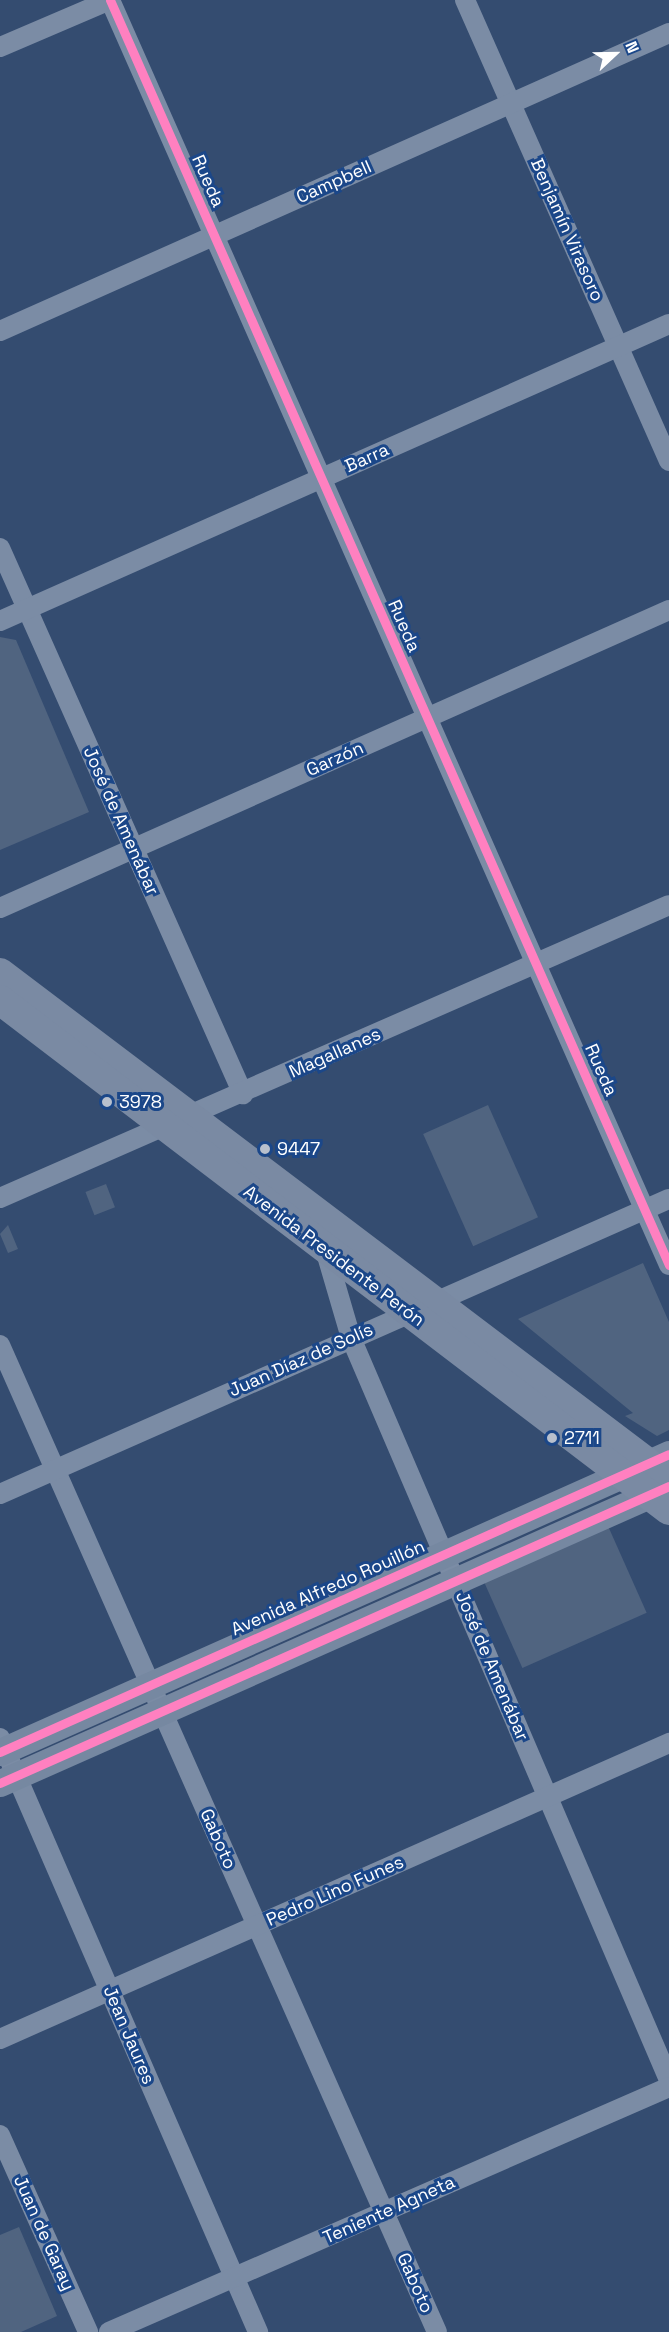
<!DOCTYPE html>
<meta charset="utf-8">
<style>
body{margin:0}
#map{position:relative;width:669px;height:2332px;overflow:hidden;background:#344c70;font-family:"Space Grotesk",sans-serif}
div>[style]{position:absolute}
.building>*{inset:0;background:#506480;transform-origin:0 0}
.street>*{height:20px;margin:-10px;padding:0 10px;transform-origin:10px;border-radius:10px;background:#7b8ca5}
.secondary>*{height:27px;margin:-13.5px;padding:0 13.5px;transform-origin:13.5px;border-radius:13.5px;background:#7688a1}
.primary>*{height:30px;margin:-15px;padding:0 15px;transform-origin:15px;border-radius:15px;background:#7a8aa3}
.cycleway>*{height:9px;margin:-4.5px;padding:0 4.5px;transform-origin:4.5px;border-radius:4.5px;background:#ff80c0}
.dots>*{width:16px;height:16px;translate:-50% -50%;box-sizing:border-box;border:3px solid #1b4789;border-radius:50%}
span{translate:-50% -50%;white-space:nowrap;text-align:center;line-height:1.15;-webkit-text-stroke:6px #1b4789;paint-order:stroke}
.street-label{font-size:18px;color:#fff}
.poi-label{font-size:18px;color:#fff}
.left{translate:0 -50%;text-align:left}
.north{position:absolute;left:585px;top:24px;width:60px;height:60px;-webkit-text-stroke:4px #1b4789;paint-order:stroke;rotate:68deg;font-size:16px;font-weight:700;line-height:24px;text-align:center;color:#fff}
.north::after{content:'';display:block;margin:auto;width:21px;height:27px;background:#fff;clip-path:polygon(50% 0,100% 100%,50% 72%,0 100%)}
</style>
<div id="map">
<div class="building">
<i style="clip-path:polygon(0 637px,16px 640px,89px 812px,0 850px)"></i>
<i style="left:488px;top:1105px;width:123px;height:71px;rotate:66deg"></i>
<i style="left:106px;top:1184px;width:25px;height:22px;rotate:69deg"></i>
<i style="clip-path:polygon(8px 1225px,18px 1249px,8px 1253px,0 1234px)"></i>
<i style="clip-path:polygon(643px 1263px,669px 1322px,669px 1430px,657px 1436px,625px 1416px,633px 1413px,518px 1319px)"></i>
<i style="left:608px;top:1526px;width:95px;height:136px;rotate:66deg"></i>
<i style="clip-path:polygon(19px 2227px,57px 2316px,21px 2332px,0 2332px,0 2235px)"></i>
</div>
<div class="street">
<i style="left:110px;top:0;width:1383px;rotate:66.16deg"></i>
<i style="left:465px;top:0;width:504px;rotate:66.13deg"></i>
<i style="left:0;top:47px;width:120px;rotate:-23.1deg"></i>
<i style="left:0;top:331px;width:732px;rotate:-24.01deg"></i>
<i style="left:0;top:548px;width:598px;rotate:66.01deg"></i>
<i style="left:0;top:621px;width:732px;rotate:-23.94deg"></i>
<i style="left:0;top:908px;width:732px;rotate:-24.01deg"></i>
<i style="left:0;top:1198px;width:730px;rotate:-23.65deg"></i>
<i style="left:325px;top:1249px;width:93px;rotate:73.7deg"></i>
<i style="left:351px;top:1338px;width:807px;rotate:66.8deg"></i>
<i style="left:0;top:1345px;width:1079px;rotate:66.12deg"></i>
<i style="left:0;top:1494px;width:731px;rotate:-23.8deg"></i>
<i style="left:0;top:1738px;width:648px;rotate:66.52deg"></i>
<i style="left:0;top:2039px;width:732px;rotate:-23.87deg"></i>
<i style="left:0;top:2135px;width:216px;rotate:65.9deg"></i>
<i style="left:109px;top:2332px;width:611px;rotate:-23.63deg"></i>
</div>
<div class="secondary">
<i style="left:0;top:1752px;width:732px;rotate:-24.01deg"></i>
<i style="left:0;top:1783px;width:727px;rotate:-23.92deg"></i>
</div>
<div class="primary">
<i style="left:0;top:973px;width:839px;rotate:37.1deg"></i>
<i style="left:0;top:1000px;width:841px;rotate:37.32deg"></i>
</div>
<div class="cycleway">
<i style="left:110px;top:0;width:1383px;rotate:66.16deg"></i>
<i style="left:0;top:1752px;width:732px;rotate:-24.01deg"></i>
<i style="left:0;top:1783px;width:732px;rotate:-23.94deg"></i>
</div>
<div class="dots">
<i style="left:107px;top:1102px;background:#b8c0cd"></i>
<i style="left:265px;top:1149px;background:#b8c0cd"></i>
<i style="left:552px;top:1438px;background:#b8c0cd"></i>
</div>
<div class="street-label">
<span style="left:208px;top:181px;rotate:66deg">Rueda</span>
<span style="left:334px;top:182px;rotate:-24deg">Campbell</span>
<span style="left:567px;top:230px;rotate:66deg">Benjamín Virasoro</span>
<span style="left:367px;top:458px;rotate:-24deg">Barra</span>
<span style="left:404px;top:626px;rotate:66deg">Rueda</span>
<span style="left:335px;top:759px;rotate:-24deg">Garzón</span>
<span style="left:121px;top:821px;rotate:66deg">José de Amenábar</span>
<span style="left:335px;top:1053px;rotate:-24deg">Magallanes</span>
<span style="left:601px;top:1070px;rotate:66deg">Rueda</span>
<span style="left:334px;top:1256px;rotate:37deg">Avenida Presidente Perón</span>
<span style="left:301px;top:1360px;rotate:-24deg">Juan Díaz de Solís</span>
<span style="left:328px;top:1588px;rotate:-24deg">Avenida Alfredo Rouillón</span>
<span style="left:492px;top:1666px;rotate:67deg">José de Amenábar</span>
<span style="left:218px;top:1839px;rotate:66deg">Gaboto</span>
<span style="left:335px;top:1891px;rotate:-24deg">Pedro Lino Funes</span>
<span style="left:129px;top:2035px;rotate:67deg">Jean Jaures</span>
<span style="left:389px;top:2210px;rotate:-24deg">Teniente Agneta</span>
<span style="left:44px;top:2233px;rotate:66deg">Juan de Garay</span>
<span style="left:415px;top:2283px;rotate:66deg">Gaboto</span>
</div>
<div class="poi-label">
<span class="left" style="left:119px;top:1102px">3978</span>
<span class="left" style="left:277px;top:1149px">9447</span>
<span class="left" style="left:564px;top:1438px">2711</span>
</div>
<div class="north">N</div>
</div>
